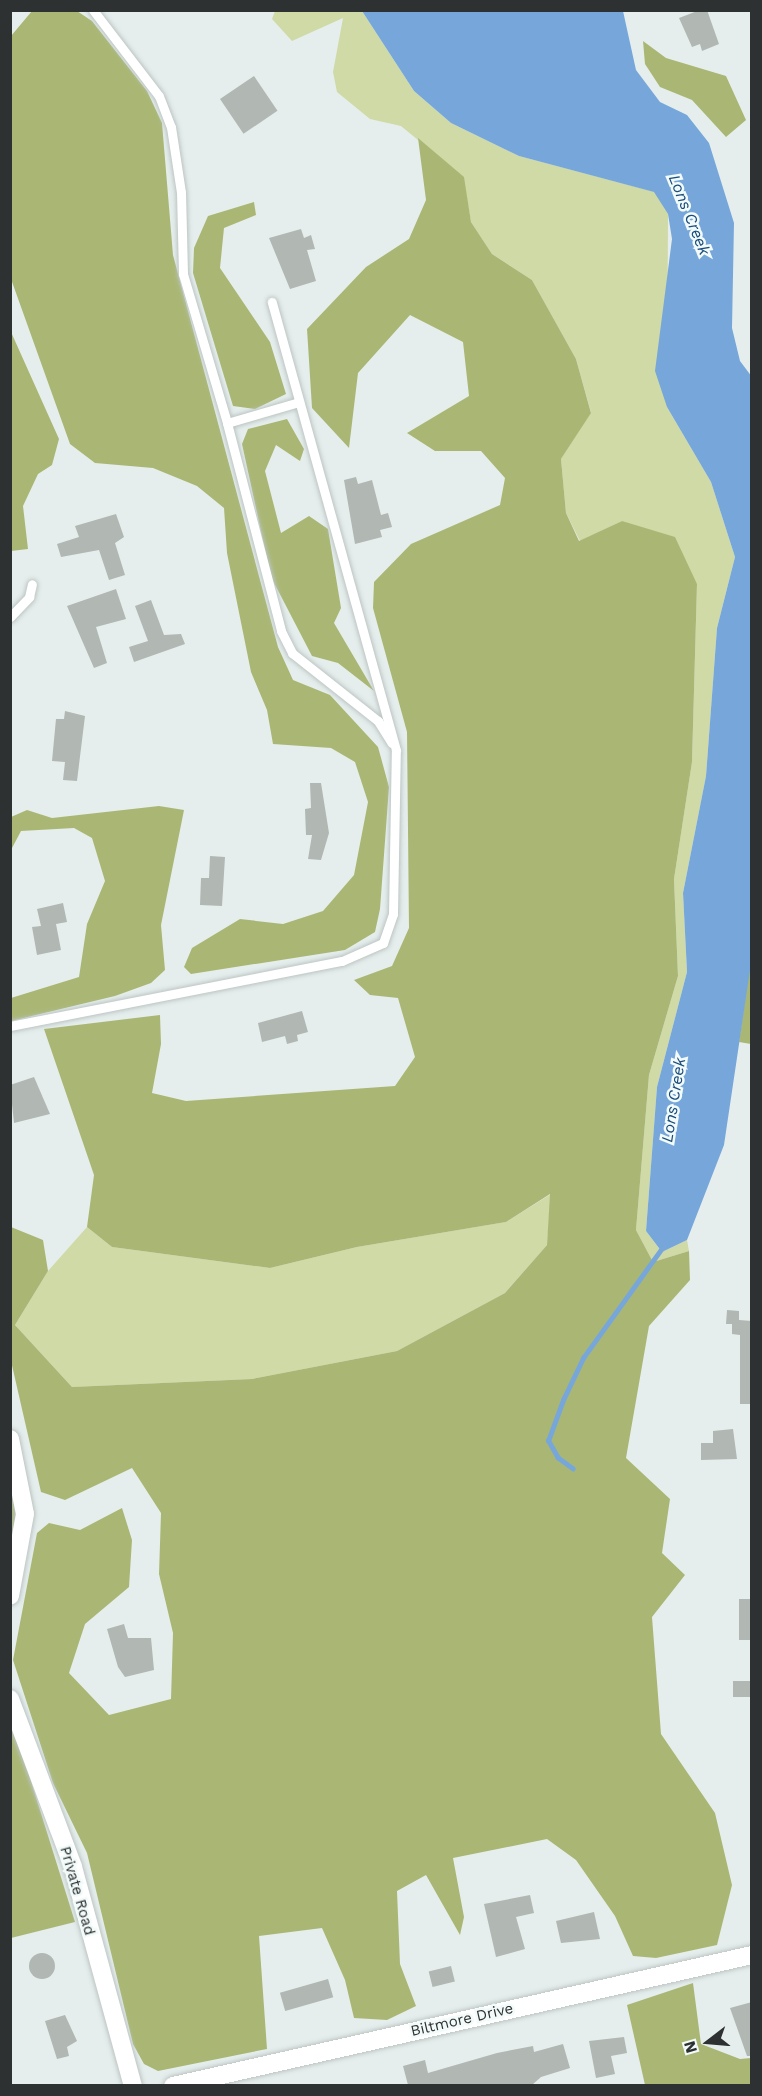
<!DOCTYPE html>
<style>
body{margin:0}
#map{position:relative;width:762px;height:2096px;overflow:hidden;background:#e5eeec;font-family:"Work Sans",sans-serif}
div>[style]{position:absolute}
.green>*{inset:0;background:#cfdaa6}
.forest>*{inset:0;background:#aab774}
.water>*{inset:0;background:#77a7da}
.stream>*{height:4.5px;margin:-2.25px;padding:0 2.25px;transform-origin:2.25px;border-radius:2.25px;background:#77a7da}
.building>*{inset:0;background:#b1b7b2;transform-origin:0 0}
.round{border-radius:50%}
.roads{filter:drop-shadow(0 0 2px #bcc5c3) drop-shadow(0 0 2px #bcc5c3)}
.lane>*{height:9px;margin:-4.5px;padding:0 4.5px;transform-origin:4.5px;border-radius:4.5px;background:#fff}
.street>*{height:18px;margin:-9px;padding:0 9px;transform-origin:9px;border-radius:9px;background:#fff}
span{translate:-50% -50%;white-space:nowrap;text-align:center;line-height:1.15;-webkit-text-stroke:5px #f2fbf9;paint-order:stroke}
.street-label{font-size:15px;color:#2e3131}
.water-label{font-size:16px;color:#194b7c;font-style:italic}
.frame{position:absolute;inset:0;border:12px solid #2e3131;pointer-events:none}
.north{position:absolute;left:678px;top:2012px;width:60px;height:60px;-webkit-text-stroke:4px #f2fbf9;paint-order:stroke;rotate:254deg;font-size:16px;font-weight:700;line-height:24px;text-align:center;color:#2e3131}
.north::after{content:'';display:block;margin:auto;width:21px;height:27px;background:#2e3131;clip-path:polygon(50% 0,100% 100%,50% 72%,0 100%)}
</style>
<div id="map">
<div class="green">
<i style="clip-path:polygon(275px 11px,362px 11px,414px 91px,451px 123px,519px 156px,655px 192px,668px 214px,667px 407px,711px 482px,735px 557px,717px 628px,706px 776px,683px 893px,687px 972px,657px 1087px,646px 1231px,662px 1252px,687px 1240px,689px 1251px,653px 1262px,636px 1230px,649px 1075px,678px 976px,674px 879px,692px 762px,697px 584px,622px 521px,580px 541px,566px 513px,561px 459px,591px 412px,576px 359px,532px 280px,492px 254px,471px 222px,463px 177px,401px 126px,370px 119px,337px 92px,333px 72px,343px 18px,292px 41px,272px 19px)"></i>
<i style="clip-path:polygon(551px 1194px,547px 1245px,505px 1293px,397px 1351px,252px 1379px,72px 1387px,15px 1325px,48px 1271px,87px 1227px,112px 1247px,270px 1268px,357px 1247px,506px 1222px)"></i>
</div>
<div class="forest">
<i style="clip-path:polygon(32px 11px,77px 11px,92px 21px,147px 91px,162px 123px,173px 255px,278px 647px,293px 680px,330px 695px,378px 747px,389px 787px,380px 909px,375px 932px,345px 950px,191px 974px,184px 967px,192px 948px,240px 919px,283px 924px,323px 911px,354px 875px,368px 802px,355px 762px,331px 748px,273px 744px,267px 710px,251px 672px,227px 553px,224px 508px,197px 486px,153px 468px,95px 463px,70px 444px,11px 279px,11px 36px)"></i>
<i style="clip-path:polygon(643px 41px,666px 58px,726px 76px,746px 120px,726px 137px,692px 100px,660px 87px,645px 64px)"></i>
<i style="clip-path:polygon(418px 138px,464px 177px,471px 222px,492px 254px,532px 280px,576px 359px,591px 413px,561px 459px,566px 513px,579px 541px,622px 521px,675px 537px,697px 584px,692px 762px,674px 879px,678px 976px,649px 1075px,636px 1230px,653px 1262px,689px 1251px,690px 1280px,649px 1326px,626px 1458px,670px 1499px,662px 1553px,685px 1575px,652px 1617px,661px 1734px,715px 1813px,732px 1885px,717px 1945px,656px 1958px,633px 1956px,615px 1916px,576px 1860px,547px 1839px,453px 1858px,464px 1917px,460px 1935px,426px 1875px,397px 1891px,400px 1964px,416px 2006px,387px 2020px,354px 2018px,345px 1980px,322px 1928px,259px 1936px,267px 2049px,158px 2071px,144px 2064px,133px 2044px,87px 1853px,53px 1783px,13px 1660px,37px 1533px,49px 1523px,80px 1530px,122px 1508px,132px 1540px,129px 1587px,85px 1624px,69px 1673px,109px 1715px,171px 1699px,173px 1633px,159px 1574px,161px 1513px,132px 1468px,65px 1500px,41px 1492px,11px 1361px,11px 1227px,43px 1240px,48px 1271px,15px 1325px,72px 1387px,252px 1379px,397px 1351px,505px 1293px,547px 1245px,550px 1194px,506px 1222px,357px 1247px,270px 1268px,112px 1247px,87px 1227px,94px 1175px,44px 1029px,160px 1015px,161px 1044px,152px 1093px,186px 1101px,395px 1086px,415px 1057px,398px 998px,370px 995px,354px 980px,392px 966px,409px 928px,407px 732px,373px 608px,374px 582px,411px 544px,500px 505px,505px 478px,481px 451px,435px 451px,407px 433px,469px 396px,463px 342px,410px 315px,358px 373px,349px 448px,312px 408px,307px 329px,366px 267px,409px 239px,426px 200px)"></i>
<i style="clip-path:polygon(254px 202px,256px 215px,224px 228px,220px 268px,270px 342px,286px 394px,255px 409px,233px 406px,193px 273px,194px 248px,208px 216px)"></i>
<i style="clip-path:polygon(11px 332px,59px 439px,52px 465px,38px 474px,23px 506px,28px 549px,11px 551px)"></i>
<i style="clip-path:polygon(287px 419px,304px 449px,300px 461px,276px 445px,265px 471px,281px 533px,309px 516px,328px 529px,341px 608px,334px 623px,374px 691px,338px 663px,312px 656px,271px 577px,242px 444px,248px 429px)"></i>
<i style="clip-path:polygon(159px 806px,184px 810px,161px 925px,165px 970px,151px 983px,115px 996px,11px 1021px,11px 998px,79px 977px,87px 924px,105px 881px,92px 838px,74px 828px,21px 831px,11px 850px,11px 817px,27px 810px,52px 818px)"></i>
<i style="clip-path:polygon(751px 957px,752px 1043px,751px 1044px,739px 1042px)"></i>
<i style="clip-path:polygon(11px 1468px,17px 1511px,11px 1547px)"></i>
<i style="clip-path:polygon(10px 1714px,75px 1922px,11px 1938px,10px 1938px)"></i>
<i style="clip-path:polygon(693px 1983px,701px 2044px,740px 2059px,751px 2058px,751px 2085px,645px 2085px,627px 2005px)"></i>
</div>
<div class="water">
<i style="clip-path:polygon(362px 11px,623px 11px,636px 70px,660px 102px,687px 115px,709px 143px,734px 223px,732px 328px,740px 361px,752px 377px,752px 957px,724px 1145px,687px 1240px,662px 1252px,646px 1231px,657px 1087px,687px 972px,683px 893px,706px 776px,717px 628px,735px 557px,711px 482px,667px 407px,655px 371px,672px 239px,668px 214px,654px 192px,519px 156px,451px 123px,414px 91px)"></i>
</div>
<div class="stream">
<i style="left:573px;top:1469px;width:19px;rotate:-144deg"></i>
<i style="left:558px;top:1458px;width:20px;rotate:-120deg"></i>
<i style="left:548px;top:1441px;width:44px;rotate:-69.9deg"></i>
<i style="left:563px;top:1400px;width:47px;rotate:-64.5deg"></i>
<i style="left:583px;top:1358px;width:135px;rotate:-54.3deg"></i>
</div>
<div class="building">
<i style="clip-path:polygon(700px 10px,707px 10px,719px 44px,702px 51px,700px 44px,692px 47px,679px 18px)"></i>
<i style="left:254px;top:76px;width:42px;height:41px;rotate:56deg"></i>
<i style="clip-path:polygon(301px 229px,304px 238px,311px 235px,315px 249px,307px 250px,316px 281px,290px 289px,269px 238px)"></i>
<i style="clip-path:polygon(356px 477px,358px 484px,372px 480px,381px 515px,388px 513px,392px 527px,380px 530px,382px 537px,355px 544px,344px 480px)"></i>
<i style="clip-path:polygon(116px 514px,124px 537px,115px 543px,125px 575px,109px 580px,99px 550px,61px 557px,57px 544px,79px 537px,75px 526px)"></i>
<i style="clip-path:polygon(116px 589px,126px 619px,96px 627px,107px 663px,94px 668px,67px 606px)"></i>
<i style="clip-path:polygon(151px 600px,164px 635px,181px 634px,185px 644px,134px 662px,129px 647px,148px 641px,135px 606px)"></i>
<i style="clip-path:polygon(65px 711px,85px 716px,77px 781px,63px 780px,65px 762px,52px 761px,56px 719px,64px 719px)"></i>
<i style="clip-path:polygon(310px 783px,321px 783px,329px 833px,321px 860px,308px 859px,312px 835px,306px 835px,305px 809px,311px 808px)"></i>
<i style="clip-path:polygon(210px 856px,225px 857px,222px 906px,200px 905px,201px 878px,209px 878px)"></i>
<i style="clip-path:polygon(63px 903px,67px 922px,56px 924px,61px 950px,37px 955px,32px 927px,41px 926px,37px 909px)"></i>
<i style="clip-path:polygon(302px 1011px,308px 1032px,297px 1035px,298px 1041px,287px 1044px,285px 1036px,262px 1042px,258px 1023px)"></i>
<i style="clip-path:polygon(34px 1077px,50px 1114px,14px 1123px,10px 1085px)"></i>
<i style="clip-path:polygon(727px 1310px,739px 1311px,739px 1320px,752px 1321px,752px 1404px,740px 1404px,740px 1335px,732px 1334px,732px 1324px,726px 1324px)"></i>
<i style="clip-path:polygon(733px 1429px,737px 1459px,701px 1460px,701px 1443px,713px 1443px,713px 1431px)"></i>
<i style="left:739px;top:1599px;width:13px;height:41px"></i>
<i style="clip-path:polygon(124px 1624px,128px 1638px,151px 1638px,154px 1670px,125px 1677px,118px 1667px,107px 1629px)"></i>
<i style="left:752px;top:1681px;width:16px;height:19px;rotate:90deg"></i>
<i style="clip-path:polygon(530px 1895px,534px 1913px,516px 1917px,525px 1949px,496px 1957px,484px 1904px)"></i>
<i style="clip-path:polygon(594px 1912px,600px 1939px,561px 1943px,556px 1921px)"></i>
<i class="round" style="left:29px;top:1953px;width:26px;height:26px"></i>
<i style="left:451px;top:1966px;width:16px;height:23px;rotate:76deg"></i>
<i style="left:328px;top:1979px;width:19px;height:50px;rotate:74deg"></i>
<i style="clip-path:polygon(752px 2002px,752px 2056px,747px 2056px,730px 2008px)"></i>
<i style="clip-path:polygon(65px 2015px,77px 2041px,67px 2047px,69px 2056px,57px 2059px,45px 2021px)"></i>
<i style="clip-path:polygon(624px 2037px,627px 2053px,611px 2056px,615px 2074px,596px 2078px,589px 2041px)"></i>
<i style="clip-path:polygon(563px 2044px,570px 2068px,541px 2077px,532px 2085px,408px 2085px,403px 2066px,425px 2060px,428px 2073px,497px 2053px,533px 2046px,534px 2052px)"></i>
</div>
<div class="roads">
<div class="lane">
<i style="left:93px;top:10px;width:108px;rotate:52.5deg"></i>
<i style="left:159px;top:96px;width:33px;rotate:69deg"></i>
<i style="left:171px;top:127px;width:66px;rotate:81.3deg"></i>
<i style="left:181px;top:192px;width:82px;rotate:88.6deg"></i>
<i style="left:183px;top:274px;width:155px;rotate:73.5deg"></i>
<i style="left:227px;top:423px;width:75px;rotate:-16.3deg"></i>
<i style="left:227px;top:423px;width:215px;rotate:75.4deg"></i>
<i style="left:281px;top:631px;width:25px;rotate:63deg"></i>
<i style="left:292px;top:653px;width:110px;rotate:38.3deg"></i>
<i style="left:378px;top:721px;width:26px;rotate:58deg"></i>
<i style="left:10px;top:617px;width:28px;rotate:-46deg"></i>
<i style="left:29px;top:597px;width:13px;rotate:-77deg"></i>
<i style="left:10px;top:1026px;width:338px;rotate:-11.1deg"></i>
<i style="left:342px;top:961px;width:45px;rotate:-23.7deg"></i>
<i style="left:383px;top:943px;width:31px;rotate:-71deg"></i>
<i style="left:393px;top:914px;width:164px;rotate:-89deg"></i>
<i style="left:396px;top:750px;width:465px;rotate:-105.5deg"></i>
</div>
<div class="street">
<i style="left:10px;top:1439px;width:76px;rotate:78.7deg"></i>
<i style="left:25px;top:1514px;width:83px;rotate:100.4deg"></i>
<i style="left:10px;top:1699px;width:179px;rotate:69.4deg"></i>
<i style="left:73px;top:1867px;width:227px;rotate:74.7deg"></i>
<i style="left:173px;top:2086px;width:594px;rotate:-12.75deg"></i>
</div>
</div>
<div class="street-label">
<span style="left:77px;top:1891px;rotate:74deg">Private Road</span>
<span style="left:462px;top:2020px;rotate:-13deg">Biltmore Drive</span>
</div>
<div class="water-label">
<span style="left:689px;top:215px;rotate:68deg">Lons Creek</span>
<span style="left:674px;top:1100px;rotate:-81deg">Lons Creek</span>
</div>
<div class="frame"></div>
<div class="north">N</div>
</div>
